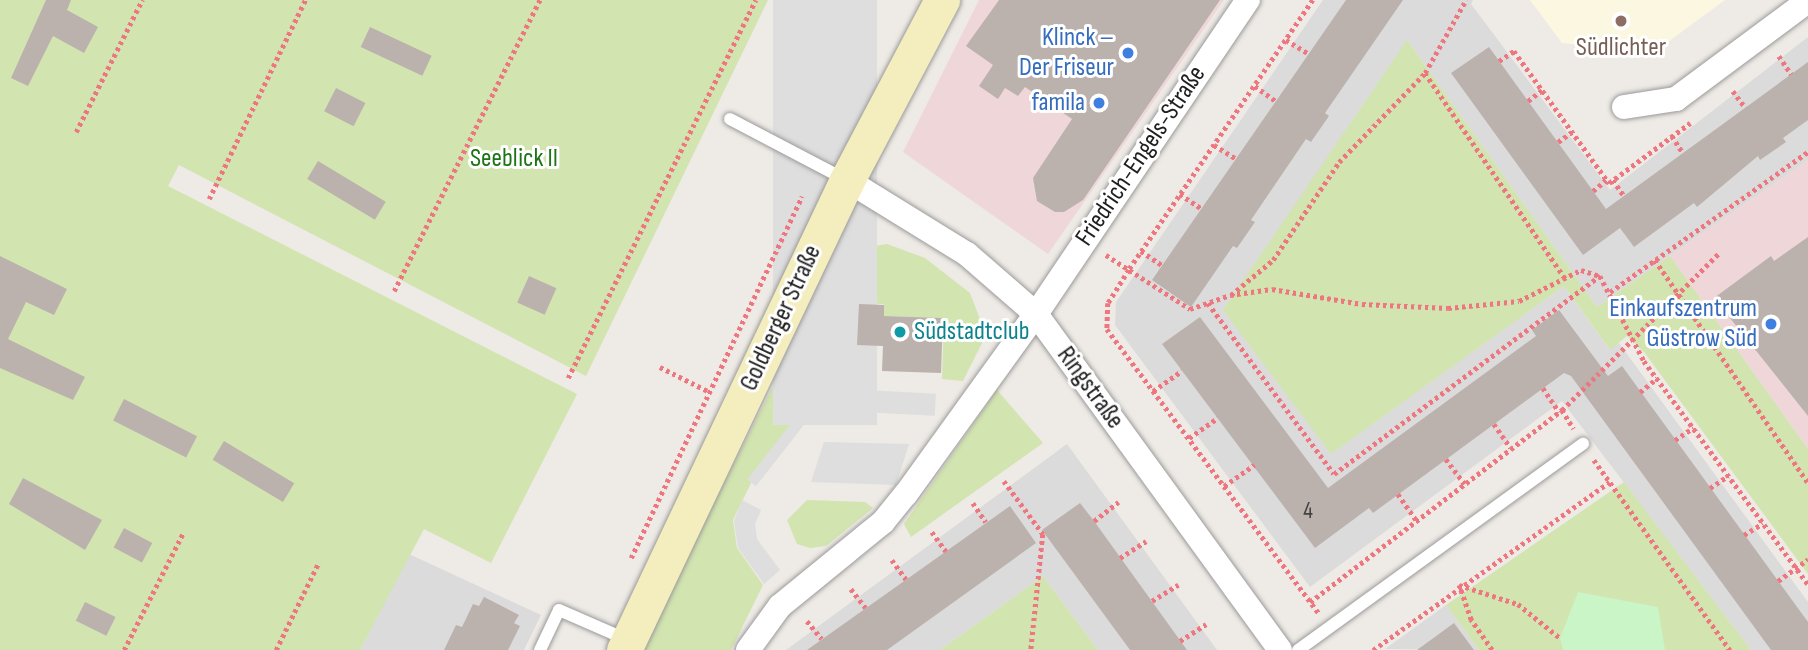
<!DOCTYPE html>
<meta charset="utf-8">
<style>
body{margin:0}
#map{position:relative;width:1808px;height:650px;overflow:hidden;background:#eeeae5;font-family:"Sofia Sans Condensed",sans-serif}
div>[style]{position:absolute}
.residential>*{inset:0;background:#dcdbdb}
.commercial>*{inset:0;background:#eed6d9}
.education>*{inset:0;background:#fcf7e0}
.grass>*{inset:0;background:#d2e4af}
.park>*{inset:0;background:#caf5c6}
.parking>*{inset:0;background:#dedede;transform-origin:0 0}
.building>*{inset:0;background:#bbb2ae;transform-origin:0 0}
.path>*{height:4.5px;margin-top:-2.25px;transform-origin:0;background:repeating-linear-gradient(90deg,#ee777f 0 3.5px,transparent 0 7px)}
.roads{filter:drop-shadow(0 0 2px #9b9b9b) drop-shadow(0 0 2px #9b9b9b)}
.service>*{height:12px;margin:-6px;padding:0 6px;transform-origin:6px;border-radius:6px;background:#fff}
.minor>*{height:24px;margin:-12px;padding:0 12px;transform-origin:12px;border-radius:12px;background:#fff}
.secondary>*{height:35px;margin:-17.5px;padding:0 17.5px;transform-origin:17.5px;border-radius:17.5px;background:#f4edbd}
.dots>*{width:19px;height:19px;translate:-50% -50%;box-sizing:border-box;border:4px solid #fff;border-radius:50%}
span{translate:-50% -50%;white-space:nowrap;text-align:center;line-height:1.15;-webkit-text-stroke:6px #fff;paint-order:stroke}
.number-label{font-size:23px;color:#454342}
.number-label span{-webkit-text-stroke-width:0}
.shop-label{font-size:26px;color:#366cbe}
.right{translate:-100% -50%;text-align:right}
.education-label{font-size:26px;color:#785e54}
.street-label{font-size:26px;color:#1e1e1e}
.park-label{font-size:26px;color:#1d7415}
.culture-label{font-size:26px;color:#0d838f}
.left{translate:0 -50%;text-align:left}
</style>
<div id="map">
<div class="residential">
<i style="clip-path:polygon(1323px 0,1473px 0,1471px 4px,1610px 190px,1808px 37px,1808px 160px,1597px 307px,1407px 40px,1332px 453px,1564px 286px,1609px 349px,1619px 343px,1808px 602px,1808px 650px,1751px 650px,1562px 401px,1310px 587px,1115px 325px,1116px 302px)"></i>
<i style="clip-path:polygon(1067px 444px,1217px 650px,1098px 650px,1043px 576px,940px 650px,786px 650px)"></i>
<i style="clip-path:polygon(409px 554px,541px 615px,524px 650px,360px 650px)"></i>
<i style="clip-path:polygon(1446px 605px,1479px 650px,1385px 649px)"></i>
</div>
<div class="commercial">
<i style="clip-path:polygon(979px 0,1224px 0,1048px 254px,903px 152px)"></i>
<i style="clip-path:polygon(1808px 160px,1808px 449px,1670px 256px)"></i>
</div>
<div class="education">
<i style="clip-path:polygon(1530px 0,1725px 0,1653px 53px,1562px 43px)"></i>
</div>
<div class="grass">
<i style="clip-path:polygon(0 0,768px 0,586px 376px,179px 165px,168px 186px,577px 394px,491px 563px,424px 529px,360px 650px,0 650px)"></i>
<i style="clip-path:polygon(1407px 40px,1597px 307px,1670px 256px,1808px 449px,1808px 574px,1644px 352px,1627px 336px,1610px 350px,1564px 286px,1331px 454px,1223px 310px)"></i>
<i style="clip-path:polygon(887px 244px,925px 258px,970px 293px,986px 335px,963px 381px,942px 379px,944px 318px,884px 316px,884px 304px,848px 303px,817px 387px,751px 483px,733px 520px,737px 548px,763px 585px,731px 650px,639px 650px,842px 251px)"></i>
<i style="clip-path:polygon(997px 390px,1043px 443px,911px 537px,904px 524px)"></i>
<i style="clip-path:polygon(1624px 482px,1751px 650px,1479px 650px,1446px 605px)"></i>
<i style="clip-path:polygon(807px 500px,865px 502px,873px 508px,826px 546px,810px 548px,797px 544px,787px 520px)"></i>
<i style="clip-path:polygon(1043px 576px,1098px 650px,940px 650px)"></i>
</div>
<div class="park">
<i style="clip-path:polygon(1578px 592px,1658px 607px,1665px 650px,1563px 650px,1560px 638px)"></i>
</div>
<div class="parking">
<i style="left:773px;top:0;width:104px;height:425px"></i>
<i style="left:845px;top:389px;width:91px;height:22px;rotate:3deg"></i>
<i style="left:807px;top:403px;width:11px;height:97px;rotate:38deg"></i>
<i style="clip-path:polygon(824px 442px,909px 444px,896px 485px,811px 482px)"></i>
<i style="clip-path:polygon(742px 500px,761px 510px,755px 524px,757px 539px,780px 570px,764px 584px,738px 548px,734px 521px)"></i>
</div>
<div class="building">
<i style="clip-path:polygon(46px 0,71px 0,67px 10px,98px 27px,84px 53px,53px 36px,28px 86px,11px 78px)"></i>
<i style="clip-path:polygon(999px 0,1220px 0,1083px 200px,1064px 212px,1055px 212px,1037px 201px,1033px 178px,1072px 119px,1025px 87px,1018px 96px,1005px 88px,998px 99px,979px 86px,993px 65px,966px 46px)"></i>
<i style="clip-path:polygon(1346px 0,1403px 0,1325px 113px,1329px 116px,1311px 142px,1306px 139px,1251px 220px,1255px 222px,1237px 248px,1233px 246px,1191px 307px,1152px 280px)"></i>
<i style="left:370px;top:27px;width:68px;height:22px;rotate:25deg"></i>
<i style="clip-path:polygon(1489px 47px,1606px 209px,1808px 62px,1808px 120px,1783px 138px,1786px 142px,1760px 160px,1758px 156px,1697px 207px,1694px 203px,1634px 247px,1620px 228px,1583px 255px,1451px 73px)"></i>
<i style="left:336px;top:88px;width:33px;height:26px;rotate:27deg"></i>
<i style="left:318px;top:161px;width:79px;height:21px;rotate:31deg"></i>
<i style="clip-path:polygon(1808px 237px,1808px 416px,1714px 298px,1771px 256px,1774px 261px)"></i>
<i style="clip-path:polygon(0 256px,67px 289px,54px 315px,26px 302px,8px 339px,85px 377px,73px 400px,0 368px)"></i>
<i style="left:529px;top:276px;width:30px;height:29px;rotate:24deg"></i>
<i style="clip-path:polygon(859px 304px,884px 305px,884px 316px,943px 318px,941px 373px,882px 371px,883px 346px,857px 345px)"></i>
<i style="clip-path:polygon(1559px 310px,1608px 376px,1622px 366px,1808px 622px,1808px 650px,1771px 650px,1571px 376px,1564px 373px,1373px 513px,1369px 508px,1315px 548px,1162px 344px,1200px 317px,1328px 488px,1536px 336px,1532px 330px)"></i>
<i style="left:124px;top:399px;width:82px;height:24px;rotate:27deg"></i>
<i style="left:224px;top:441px;width:82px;height:22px;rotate:31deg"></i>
<i style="clip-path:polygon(23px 478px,102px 520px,85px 550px,9px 504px)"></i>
<i style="clip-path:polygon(1080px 503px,1094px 521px,1187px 650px,1130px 650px,1042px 530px)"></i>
<i style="clip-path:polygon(1010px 506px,1036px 543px,887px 650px,807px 650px)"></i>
<i style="left:124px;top:528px;width:32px;height:22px;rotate:28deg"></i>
<i style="clip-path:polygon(484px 597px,519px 615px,514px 623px,520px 626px,508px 650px,444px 650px,456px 625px,462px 627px,473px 604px,479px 606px)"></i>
<i style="left:85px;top:602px;width:34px;height:21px;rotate:26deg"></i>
<i style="clip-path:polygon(1454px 623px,1474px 650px,1417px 650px)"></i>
</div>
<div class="path">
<i style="left:1313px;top:0;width:327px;rotate:124.3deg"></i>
<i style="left:1129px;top:270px;width:39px;rotate:122deg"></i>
<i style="left:1108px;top:303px;width:26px;rotate:92deg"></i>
<i style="left:1107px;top:329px;width:354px;rotate:53.3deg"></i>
<i style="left:1286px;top:40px;width:27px;rotate:31deg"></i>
<i style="left:1779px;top:56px;width:22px;rotate:56deg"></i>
<i style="left:1499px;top:61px;width:18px;rotate:-34deg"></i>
<i style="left:1514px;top:51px;width:163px;rotate:54.3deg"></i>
<i style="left:1609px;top:183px;width:101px;rotate:-36.5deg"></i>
<i style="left:1425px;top:73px;width:250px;rotate:55.7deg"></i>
<i style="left:1255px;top:86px;width:26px;rotate:36deg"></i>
<i style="left:1733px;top:91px;width:21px;rotate:53deg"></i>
<i style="left:1528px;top:101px;width:18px;rotate:-38deg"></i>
<i style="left:76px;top:132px;width:148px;rotate:-63.4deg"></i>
<i style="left:1672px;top:136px;width:20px;rotate:57deg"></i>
<i style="left:1558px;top:142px;width:17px;rotate:-36deg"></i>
<i style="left:1214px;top:145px;width:26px;rotate:32deg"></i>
<i style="left:1613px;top:180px;width:19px;rotate:55deg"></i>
<i style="left:1593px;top:191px;width:17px;rotate:-40deg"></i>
<i style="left:1180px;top:194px;width:27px;rotate:34deg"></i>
<i style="left:209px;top:199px;width:221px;rotate:-64.2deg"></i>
<i style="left:1141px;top:251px;width:25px;rotate:34deg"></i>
<i style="left:1106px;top:255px;width:100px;rotate:32.7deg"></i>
<i style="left:1190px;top:309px;width:42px;rotate:-19.3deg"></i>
<i style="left:1230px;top:295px;width:42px;rotate:-8.1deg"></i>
<i style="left:1272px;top:289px;width:91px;rotate:9.5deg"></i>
<i style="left:1362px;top:304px;width:86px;rotate:2.7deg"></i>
<i style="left:1448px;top:308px;width:71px;rotate:-5.6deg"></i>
<i style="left:1519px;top:301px;width:69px;rotate:-26.6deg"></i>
<i style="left:1581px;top:270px;width:20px;rotate:18deg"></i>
<i style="left:1600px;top:276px;width:96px;rotate:62.6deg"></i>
<i style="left:1644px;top:361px;width:277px;rotate:53.7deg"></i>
<i style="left:1655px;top:260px;width:270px;rotate:55.5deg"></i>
<i style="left:394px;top:291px;width:326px;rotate:-63.4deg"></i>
<i style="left:1610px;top:292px;width:242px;rotate:-35.3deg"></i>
<i style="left:1231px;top:295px;width:55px;rotate:-39.8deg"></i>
<i style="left:1273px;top:260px;width:118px;rotate:-56deg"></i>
<i style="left:1339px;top:162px;width:124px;rotate:-46deg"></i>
<i style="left:1425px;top:73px;width:84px;rotate:-60.7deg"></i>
<i style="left:1208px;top:303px;width:212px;rotate:53.6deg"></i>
<i style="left:1334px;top:474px;width:332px;rotate:-36.7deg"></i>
<i style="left:660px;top:367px;width:54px;rotate:26.6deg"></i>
<i style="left:568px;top:378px;width:422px;rotate:-63.6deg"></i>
<i style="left:1543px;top:388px;width:29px;rotate:56deg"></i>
<i style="left:1153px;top:391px;width:35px;rotate:-35deg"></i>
<i style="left:1640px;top:392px;width:22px;rotate:-39deg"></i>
<i style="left:1562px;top:410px;width:22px;rotate:58deg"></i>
<i style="left:1494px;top:424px;width:29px;rotate:55deg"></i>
<i style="left:1189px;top:438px;width:35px;rotate:-35deg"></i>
<i style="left:1675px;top:440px;width:22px;rotate:-34deg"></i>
<i style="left:1446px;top:459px;width:31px;rotate:53deg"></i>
<i style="left:1594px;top:460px;width:234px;rotate:54.4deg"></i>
<i style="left:1004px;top:481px;width:66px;rotate:53.7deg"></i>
<i style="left:1043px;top:534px;width:117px;rotate:95.9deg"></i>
<i style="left:1224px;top:486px;width:37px;rotate:-35deg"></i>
<i style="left:1710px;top:488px;width:22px;rotate:-34deg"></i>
<i style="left:1398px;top:494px;width:33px;rotate:55deg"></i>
<i style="left:973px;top:503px;width:23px;rotate:56deg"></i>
<i style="left:1094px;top:521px;width:31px;rotate:-38deg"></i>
<i style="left:932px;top:532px;width:24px;rotate:54deg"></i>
<i style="left:1744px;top:535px;width:22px;rotate:-32deg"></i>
<i style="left:631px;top:558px;width:400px;rotate:-64.7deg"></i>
<i style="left:1120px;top:558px;width:31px;rotate:-33deg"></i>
<i style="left:892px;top:560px;width:24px;rotate:54deg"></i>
<i style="left:1778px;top:581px;width:37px;rotate:-36deg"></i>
<i style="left:851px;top:589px;width:24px;rotate:52deg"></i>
<i style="left:1152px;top:601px;width:31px;rotate:-32deg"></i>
<i style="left:1310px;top:602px;width:317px;rotate:-37.3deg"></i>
<i style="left:1562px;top:410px;width:222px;rotate:-45deg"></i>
<i style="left:807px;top:621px;width:23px;rotate:50deg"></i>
<i style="left:1180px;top:641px;width:31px;rotate:-33deg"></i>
<i style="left:124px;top:650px;width:131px;rotate:-63.2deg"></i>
<i style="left:276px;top:650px;width:98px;rotate:-64deg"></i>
<i style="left:1373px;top:650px;width:290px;rotate:-35.4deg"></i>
<i style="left:1492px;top:650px;width:37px;rotate:-125deg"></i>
<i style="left:1471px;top:620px;width:37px;rotate:-109deg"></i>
<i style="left:1459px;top:585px;width:62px;rotate:17.9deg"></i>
<i style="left:1518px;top:604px;width:54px;rotate:39deg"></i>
</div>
<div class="roads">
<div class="service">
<i style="left:730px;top:119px;width:131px;rotate:27.7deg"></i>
<i style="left:540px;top:650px;width:44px;rotate:-64.6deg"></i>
<i style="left:559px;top:610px;width:75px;rotate:23.5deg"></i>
<i style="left:1298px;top:650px;width:352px;rotate:-35.9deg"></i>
</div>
<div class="minor">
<i style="left:1624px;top:107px;width:53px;rotate:-8.7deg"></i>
<i style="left:1676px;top:99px;width:164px;rotate:-36.6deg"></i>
<i style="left:847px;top:180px;width:141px;rotate:31.7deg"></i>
<i style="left:967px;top:254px;width:91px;rotate:41deg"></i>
<i style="left:1036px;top:314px;width:415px;rotate:54deg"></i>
<i style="left:748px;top:650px;width:54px;rotate:-54deg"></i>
<i style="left:780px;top:606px;width:133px;rotate:-39.2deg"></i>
<i style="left:883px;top:522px;width:36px;rotate:-51deg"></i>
<i style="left:906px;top:494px;width:222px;rotate:-54.2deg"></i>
<i style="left:1036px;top:314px;width:379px;rotate:-56deg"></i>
</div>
<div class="secondary">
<i style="left:624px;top:650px;width:520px;rotate:-64.62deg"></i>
<i style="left:847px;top:180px;width:204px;rotate:-62.2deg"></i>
</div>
</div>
<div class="dots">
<i style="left:1621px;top:21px;background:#8d6e63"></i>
<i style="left:1128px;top:53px;background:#3f7fe0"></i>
<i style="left:1099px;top:103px;background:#3f7fe0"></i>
<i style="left:1771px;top:324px;background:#3f7fe0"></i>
<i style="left:900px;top:332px;background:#0f9aa8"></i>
</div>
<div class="number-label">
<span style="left:1308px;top:511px">4</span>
</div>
<div class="shop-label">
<span class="right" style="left:1114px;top:53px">Klinck –<br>Der Friseur</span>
<span class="right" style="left:1085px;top:103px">famila</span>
<span class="right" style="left:1757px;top:324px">Einkaufszentrum<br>Güstrow Süd</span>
</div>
<div class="education-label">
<span style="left:1621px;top:48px">Südlichter</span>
</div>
<div class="street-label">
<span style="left:1141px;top:156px;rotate:-56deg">Friedrich-Engels-Straße</span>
<span style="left:781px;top:318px;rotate:-65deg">Goldberger Straße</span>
<span style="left:1090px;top:388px;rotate:54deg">Ringstraße</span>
</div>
<div class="park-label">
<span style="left:514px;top:159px">Seeblick II</span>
</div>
<div class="culture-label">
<span class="left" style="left:914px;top:332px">Südstadtclub</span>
</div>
</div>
